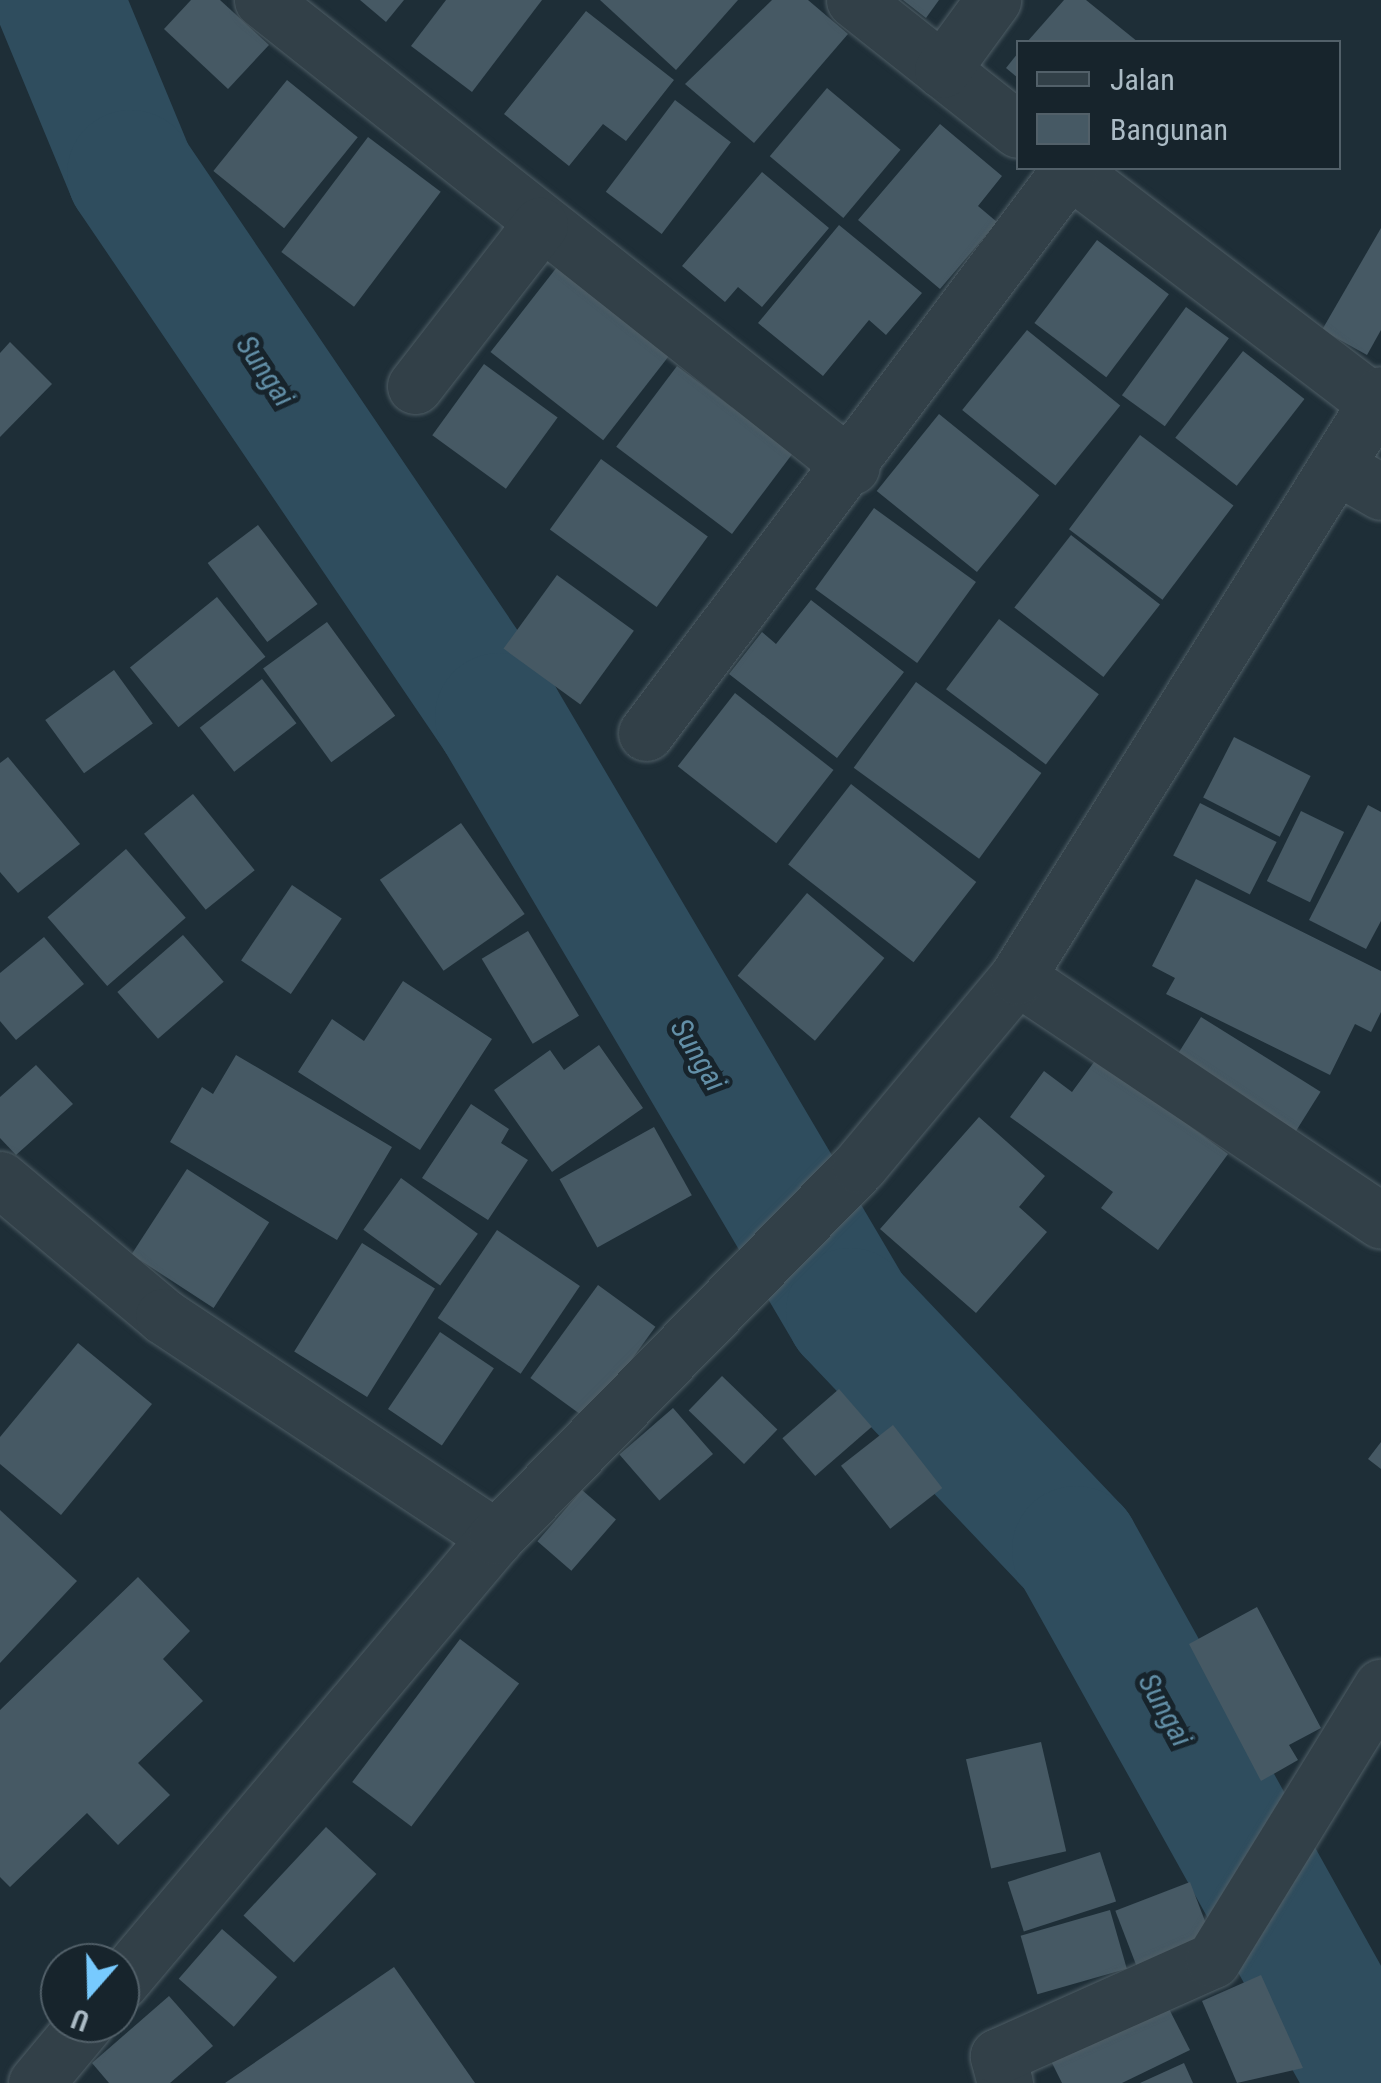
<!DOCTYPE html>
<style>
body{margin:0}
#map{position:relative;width:1381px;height:2083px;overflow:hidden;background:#1e2e37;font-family:"Roboto Condensed",sans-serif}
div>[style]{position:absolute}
.river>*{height:128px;margin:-64px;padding:0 64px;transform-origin:64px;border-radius:64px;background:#2f4d5e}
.building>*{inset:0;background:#465964;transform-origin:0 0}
.roads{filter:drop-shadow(0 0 2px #4f5e66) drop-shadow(0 0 2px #4f5e66)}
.minor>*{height:55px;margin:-27.5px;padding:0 27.5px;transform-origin:27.5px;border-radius:27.5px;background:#324048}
span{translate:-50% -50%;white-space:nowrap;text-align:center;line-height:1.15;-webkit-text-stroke:10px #17242c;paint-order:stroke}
.water-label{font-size:30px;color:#628fa7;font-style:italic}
.legend{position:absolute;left:1016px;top:40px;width:325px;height:130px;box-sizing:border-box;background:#17242c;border:2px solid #526069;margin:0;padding:12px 18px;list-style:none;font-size:30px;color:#abbbc5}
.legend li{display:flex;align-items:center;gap:20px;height:50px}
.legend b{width:50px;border:2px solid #526069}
.north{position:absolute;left:40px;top:1943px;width:100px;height:100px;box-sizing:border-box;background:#17242c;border:2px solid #526069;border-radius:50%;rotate:200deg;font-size:28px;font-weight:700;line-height:40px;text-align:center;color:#abbbc5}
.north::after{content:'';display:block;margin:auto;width:35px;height:45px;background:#77cafe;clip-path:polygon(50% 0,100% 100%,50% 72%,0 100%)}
</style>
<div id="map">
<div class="river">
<i style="left:59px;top:0;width:188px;rotate:67.5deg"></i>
<i style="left:131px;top:174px;width:656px;rotate:55.87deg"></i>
<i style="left:499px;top:717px;width:691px;rotate:59.46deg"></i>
<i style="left:850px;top:1312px;width:328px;rotate:46.5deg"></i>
<i style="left:1076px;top:1550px;width:610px;rotate:60.87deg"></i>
</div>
<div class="building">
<i style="clip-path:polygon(191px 0,220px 0,269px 45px,228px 89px,164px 29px)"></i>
<i style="clip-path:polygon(360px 0,404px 0,386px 22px)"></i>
<i style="clip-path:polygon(446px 0,542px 0,472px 92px,411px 46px)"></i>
<i style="clip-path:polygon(600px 0,738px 0,676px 70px)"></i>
<i style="clip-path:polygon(772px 0,808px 0,848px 34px,754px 143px,685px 84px)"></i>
<i style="clip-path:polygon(903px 0,939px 0,926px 18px)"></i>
<i style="clip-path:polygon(1064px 0,1086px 0,1138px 42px,1027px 42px)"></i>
<i style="clip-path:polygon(586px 11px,674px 80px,626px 141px,603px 124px,569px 166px,504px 114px)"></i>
<i style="clip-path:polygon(1018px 53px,1018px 78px,1006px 68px)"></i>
<i style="left:287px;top:80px;width:91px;height:117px;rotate:39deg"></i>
<i style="left:827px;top:88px;width:96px;height:89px;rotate:40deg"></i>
<i style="left:675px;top:100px;width:70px;height:115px;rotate:37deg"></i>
<i style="clip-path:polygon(940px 124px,1002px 176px,978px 206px,997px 222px,940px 289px,858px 220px)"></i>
<i style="left:368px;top:137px;width:91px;height:144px;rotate:37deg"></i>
<i style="clip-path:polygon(762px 172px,829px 228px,762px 307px,738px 287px,725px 302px,682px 266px)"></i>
<i style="clip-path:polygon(839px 225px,922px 293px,886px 335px,869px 320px,823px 376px,758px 323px)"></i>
<i style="clip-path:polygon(1381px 228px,1381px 330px,1367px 355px,1322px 330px)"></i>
<i style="left:1097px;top:240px;width:90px;height:104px;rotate:37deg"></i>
<i style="left:557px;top:267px;width:143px;height:108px;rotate:38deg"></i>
<i style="left:1186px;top:307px;width:53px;height:109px;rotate:36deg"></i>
<i style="left:1027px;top:330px;width:120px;height:103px;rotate:39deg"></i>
<i style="clip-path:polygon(10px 342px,52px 384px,0 437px,0 353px)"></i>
<i style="left:1243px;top:351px;width:78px;height:110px;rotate:38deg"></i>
<i style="left:484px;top:364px;width:91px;height:88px;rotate:36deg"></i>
<i style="left:677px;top:366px;width:145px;height:101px;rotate:37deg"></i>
<i style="left:939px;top:414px;width:129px;height:99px;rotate:39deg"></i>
<i style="left:1140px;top:435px;width:117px;height:118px;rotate:37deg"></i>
<i style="left:601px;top:459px;width:132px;height:87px;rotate:36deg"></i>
<i style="left:874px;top:508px;width:126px;height:100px;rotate:36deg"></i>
<i style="left:258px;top:525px;width:99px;height:63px;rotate:53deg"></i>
<i style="left:1071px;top:535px;width:113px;height:92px;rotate:38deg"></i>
<i style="left:557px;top:575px;width:95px;height:91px;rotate:36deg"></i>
<i style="left:217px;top:597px;width:77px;height:112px;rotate:51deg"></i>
<i style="clip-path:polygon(811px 600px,904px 672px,837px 758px,729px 674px,762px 632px,776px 644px)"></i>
<i style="left:999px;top:619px;width:125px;height:88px;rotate:37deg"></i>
<i style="left:327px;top:622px;width:116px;height:79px;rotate:54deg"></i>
<i style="left:114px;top:670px;width:66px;height:85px;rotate:54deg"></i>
<i style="left:262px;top:679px;width:56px;height:79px;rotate:52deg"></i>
<i style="left:916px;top:682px;width:155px;height:106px;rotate:36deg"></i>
<i style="left:735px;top:693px;width:125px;height:93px;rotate:38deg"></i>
<i style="left:1234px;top:737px;width:86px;height:68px;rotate:27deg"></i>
<i style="clip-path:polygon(8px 757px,80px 844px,18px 893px,0 872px,0 763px)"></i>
<i style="left:851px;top:784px;width:159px;height:102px;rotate:38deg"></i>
<i style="left:193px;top:794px;width:98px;height:63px;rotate:51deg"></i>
<i style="left:1200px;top:803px;width:86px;height:59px;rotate:27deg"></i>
<i style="clip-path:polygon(1368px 805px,1381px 812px,1381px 921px,1366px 949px,1309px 920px)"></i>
<i style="left:1301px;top:811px;width:48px;height:78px;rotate:26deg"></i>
<i style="left:461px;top:823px;width:111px;height:99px;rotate:55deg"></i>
<i style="left:126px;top:849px;width:91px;height:104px;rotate:49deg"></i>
<i style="clip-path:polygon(1196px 879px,1381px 971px,1381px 1012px,1371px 1032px,1355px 1024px,1330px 1075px,1166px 994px,1175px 978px,1152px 966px)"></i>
<i style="left:292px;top:885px;width:60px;height:91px;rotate:34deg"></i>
<i style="left:807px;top:893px;width:101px;height:108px;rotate:40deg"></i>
<i style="left:528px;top:931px;width:99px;height:54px;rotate:59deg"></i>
<i style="left:183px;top:935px;width:62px;height:87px;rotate:49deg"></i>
<i style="clip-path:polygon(44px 937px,84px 984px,16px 1040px,0 1021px,0 973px)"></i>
<i style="clip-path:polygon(403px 981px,492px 1039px,420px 1150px,298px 1072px,332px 1019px,364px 1041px)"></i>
<i style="left:1201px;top:1017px;width:141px;height:57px;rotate:32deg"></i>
<i style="clip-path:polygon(599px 1045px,643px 1108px,552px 1172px,494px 1090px,550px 1050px,564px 1070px)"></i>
<i style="clip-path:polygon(236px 1055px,392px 1147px,337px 1240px,170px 1142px,202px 1087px,213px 1094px)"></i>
<i style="clip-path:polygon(1097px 1058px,1228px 1154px,1158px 1250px,1101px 1208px,1113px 1192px,1010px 1117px,1044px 1071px,1072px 1092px)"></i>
<i style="clip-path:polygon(36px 1065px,73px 1104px,16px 1155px,0 1138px,0 1097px)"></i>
<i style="clip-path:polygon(471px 1104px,509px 1129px,501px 1143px,528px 1160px,488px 1220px,422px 1178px)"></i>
<i style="clip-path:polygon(979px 1117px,1045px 1176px,1019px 1207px,1047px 1232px,976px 1313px,880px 1229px)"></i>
<i style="left:654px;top:1127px;width:78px;height:108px;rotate:61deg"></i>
<i style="left:187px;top:1169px;width:98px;height:102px;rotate:33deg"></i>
<i style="left:401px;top:1178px;width:95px;height:64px;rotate:36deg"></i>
<i style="left:497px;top:1230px;width:100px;height:106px;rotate:34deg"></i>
<i style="left:362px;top:1243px;width:86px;height:128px;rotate:32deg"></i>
<i style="left:598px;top:1285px;width:71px;height:115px;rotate:36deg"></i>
<i style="left:440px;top:1332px;width:65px;height:93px;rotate:34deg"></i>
<i style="clip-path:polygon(78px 1343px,152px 1404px,61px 1515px,0 1464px,0 1437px)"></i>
<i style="left:722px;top:1376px;width:77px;height:48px;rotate:44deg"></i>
<i style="left:839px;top:1389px;width:50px;height:75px;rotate:49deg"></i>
<i style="left:673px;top:1408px;width:61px;height:71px;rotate:49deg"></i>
<i style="left:893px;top:1425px;width:80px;height:66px;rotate:52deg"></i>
<i style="clip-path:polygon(1381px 1442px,1381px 1469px,1368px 1459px)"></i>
<i style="left:582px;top:1490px;width:45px;height:68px;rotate:41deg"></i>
<i style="clip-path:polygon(0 1510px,77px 1581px,0 1663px)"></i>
<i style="clip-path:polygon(138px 1577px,190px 1631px,163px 1659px,203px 1701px,138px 1763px,170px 1795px,118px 1845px,87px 1813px,10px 1887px,0 1877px,0 1710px)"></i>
<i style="clip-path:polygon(1257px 1607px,1321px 1728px,1289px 1745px,1298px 1760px,1261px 1781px,1189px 1644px)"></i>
<i style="left:460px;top:1639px;width:74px;height:179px;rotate:37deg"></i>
<i style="left:1041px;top:1742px;width:112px;height:77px;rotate:77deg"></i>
<i style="left:326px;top:1827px;width:69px;height:121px;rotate:43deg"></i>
<i style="left:1100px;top:1852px;width:52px;height:97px;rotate:72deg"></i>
<i style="left:1190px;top:1882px;width:60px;height:80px;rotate:69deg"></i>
<i style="left:1110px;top:1910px;width:61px;height:93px;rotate:74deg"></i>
<i style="left:222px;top:1929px;width:73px;height:66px;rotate:41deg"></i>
<i style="clip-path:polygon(394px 1967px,475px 2083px,225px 2083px)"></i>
<i style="clip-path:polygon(1261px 1975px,1303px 2068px,1237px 2083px,1202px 2001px)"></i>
<i style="clip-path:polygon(169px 1996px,213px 2046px,170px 2083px,109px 2083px,92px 2063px)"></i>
<i style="clip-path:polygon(1166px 2003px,1190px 2050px,1122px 2083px,1062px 2083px,1050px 2059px)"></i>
<i style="clip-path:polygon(1184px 2063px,1193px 2083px,1140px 2083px)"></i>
</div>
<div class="roads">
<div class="minor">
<i style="left:262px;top:0;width:752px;rotate:38.36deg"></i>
<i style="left:854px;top:0;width:209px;rotate:38.4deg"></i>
<i style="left:942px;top:70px;width:87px;rotate:-53.9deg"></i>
<i style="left:1067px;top:168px;width:387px;rotate:37.3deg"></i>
<i style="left:415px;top:386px;width:204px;rotate:-52.2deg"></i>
<i style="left:1336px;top:466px;width:52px;rotate:30deg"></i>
<i style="left:646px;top:733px;width:704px;rotate:-53.08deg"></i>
<i style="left:1017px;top:977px;width:438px;rotate:33.8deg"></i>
<i style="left:0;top:1179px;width:213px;rotate:40deg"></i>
<i style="left:163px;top:1316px;width:400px;rotate:33.6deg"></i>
<i style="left:120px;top:1983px;width:583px;rotate:-49.87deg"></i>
<i style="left:496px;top:1537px;width:520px;rotate:-45.62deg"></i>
<i style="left:860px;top:1165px;width:245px;rotate:-50.1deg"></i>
<i style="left:1017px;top:977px;width:687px;rotate:-58.02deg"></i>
<i style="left:36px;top:2083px;width:78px;rotate:-50.2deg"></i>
<i style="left:1005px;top:2083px;width:28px;rotate:-105deg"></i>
<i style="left:998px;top:2056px;width:235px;rotate:-24.1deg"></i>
<i style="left:1213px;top:1960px;width:321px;rotate:-58.4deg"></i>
</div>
</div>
<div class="water-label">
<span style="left:265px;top:371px;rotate:56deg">Sungai</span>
<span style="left:698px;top:1055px;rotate:59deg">Sungai</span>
<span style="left:1165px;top:1710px;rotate:61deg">Sungai</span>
</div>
<ul class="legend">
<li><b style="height:12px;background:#324048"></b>Jalan</li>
<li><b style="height:28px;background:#465964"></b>Bangunan</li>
</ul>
<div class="north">U</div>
</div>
